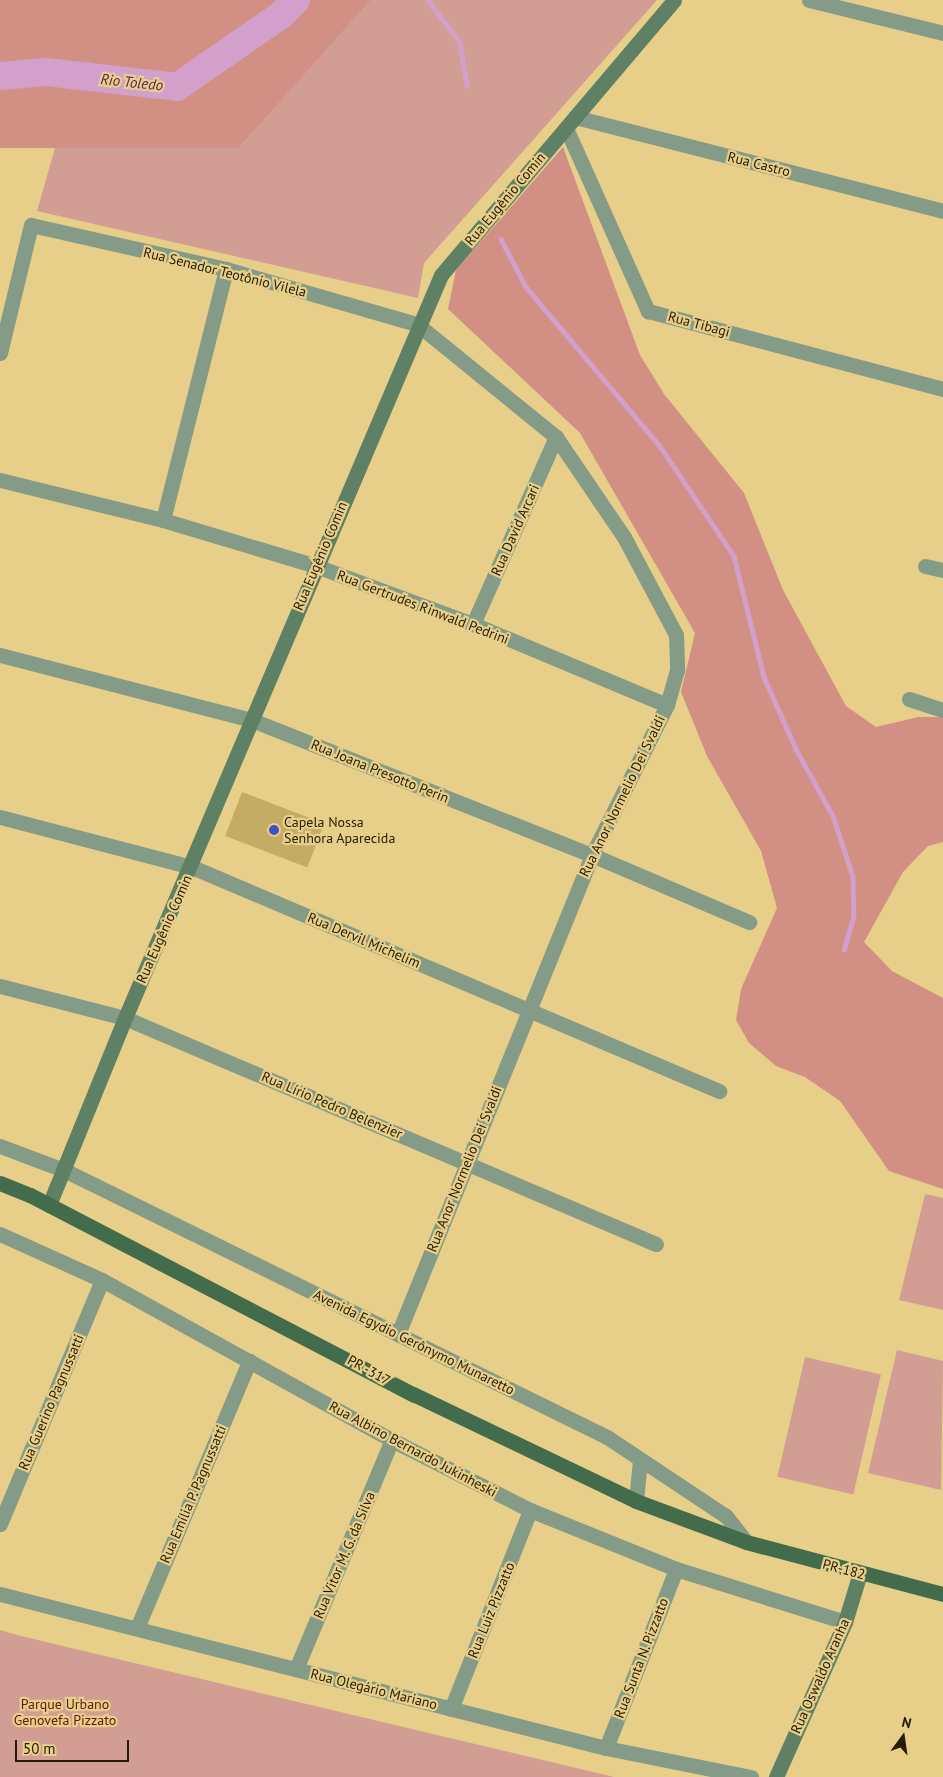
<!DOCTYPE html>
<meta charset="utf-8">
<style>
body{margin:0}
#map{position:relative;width:943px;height:1777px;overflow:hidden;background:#e8cf89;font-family:"PT Sans",sans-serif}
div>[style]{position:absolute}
.green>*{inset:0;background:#d29d93;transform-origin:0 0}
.forest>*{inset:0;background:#d29084}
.stream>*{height:4.5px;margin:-2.25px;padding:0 2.25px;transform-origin:2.25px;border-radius:2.25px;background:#d2a0cb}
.river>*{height:28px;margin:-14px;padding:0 14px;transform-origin:14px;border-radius:14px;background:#d2a0cb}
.building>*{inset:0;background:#c4ac66;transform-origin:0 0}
.street>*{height:15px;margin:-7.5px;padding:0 7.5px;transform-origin:7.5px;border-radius:7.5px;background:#849b88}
.secondary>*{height:15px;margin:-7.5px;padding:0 7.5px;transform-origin:7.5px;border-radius:7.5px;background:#5e8065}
.primary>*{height:15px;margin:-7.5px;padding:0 7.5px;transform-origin:7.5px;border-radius:7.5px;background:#426c4c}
.dots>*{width:14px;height:14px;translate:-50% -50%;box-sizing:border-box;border:2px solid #e8cf89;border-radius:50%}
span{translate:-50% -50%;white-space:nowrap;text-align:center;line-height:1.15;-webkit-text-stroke:4.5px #e8cf89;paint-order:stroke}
.street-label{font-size:14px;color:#261c00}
.poi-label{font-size:14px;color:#261c00}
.left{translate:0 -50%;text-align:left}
.park-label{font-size:14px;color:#63160c}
.water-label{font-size:15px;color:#591f55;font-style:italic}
.north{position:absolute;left:878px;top:1712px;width:50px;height:50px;-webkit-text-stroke:4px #e8cf89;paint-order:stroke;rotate:14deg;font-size:14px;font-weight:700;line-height:20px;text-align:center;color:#261c00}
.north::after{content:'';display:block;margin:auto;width:18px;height:22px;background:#261c00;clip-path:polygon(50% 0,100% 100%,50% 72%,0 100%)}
.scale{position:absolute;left:15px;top:1740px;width:114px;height:22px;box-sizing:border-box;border:2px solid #261c00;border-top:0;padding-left:6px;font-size:15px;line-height:18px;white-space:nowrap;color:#261c00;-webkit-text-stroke:4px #e8cf89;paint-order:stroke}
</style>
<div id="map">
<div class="green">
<i style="clip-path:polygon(371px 0,657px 0,424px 263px,418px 298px,37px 211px,55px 148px,238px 147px)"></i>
<i style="clip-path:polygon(925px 1194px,943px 1198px,943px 1310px,899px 1300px)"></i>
<i style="clip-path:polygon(897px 1350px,943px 1361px,941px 1490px,868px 1473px)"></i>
<i style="left:805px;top:1357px;width:78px;height:123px;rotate:13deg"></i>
<i style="clip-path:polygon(0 1630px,21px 1636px,614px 1777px,0 1777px)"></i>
</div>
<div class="forest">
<i style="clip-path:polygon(0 0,371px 0,238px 148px,0 148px)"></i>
<i style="clip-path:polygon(563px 147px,640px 355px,664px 394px,744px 493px,783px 590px,846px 706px,876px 727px,918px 717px,943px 717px,943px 842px,928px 846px,903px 872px,864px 942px,892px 971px,943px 998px,943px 1189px,889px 1171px,840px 1101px,805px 1077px,776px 1066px,749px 1043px,736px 1020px,741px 989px,777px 908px,761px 851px,707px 756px,681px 692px,695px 633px,580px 433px,448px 309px,456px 270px)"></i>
</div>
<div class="stream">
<i style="left:428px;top:0;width:53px;rotate:52.7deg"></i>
<i style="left:460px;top:42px;width:44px;rotate:80.8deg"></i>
<i style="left:501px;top:239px;width:54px;rotate:62.5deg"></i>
<i style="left:526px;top:287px;width:208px;rotate:49.9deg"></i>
<i style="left:660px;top:446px;width:133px;rotate:56.1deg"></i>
<i style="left:734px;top:556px;width:125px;rotate:76.1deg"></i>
<i style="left:764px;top:677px;width:79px;rotate:66deg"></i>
<i style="left:796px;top:749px;width:77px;rotate:61.1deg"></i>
<i style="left:833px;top:816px;width:64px;rotate:71.8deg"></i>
<i style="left:853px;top:877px;width:39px;rotate:89deg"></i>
<i style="left:854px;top:916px;width:35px;rotate:106deg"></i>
</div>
<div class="river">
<i style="left:0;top:76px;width:46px;rotate:-5deg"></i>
<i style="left:46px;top:72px;width:132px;rotate:6.5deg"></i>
<i style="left:177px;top:87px;width:126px;rotate:-34.7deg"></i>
<i style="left:281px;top:15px;width:21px;rotate:-45deg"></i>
</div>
<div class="building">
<i style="left:242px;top:792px;width:88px;height:47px;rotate:21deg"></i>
</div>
<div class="street">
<i style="left:809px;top:0;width:138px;rotate:13.8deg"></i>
<i style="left:575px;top:117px;width:380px;rotate:14.3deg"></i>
<i style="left:566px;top:128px;width:201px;rotate:65.9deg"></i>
<i style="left:648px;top:311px;width:305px;rotate:14.8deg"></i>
<i style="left:0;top:353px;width:132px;rotate:-76.4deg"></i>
<i style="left:31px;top:225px;width:200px;rotate:12.7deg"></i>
<i style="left:226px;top:269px;width:199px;rotate:16.1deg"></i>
<i style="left:417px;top:324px;width:179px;rotate:39.1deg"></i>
<i style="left:556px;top:437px;width:121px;rotate:55.8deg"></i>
<i style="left:624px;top:537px;width:111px;rotate:62deg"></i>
<i style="left:676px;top:635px;width:35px;rotate:88deg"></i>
<i style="left:677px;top:670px;width:36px;rotate:106deg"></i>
<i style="left:667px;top:705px;width:168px;rotate:116.6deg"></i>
<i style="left:592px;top:855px;width:517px;rotate:112.05deg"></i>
<i style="left:0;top:480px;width:168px;rotate:13.8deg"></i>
<i style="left:163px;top:520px;width:160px;rotate:16.7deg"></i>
<i style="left:316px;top:566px;width:167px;rotate:20.3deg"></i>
<i style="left:473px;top:624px;width:210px;rotate:22.7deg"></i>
<i style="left:163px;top:520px;width:259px;rotate:-75.9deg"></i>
<i style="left:925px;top:566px;width:18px;rotate:13deg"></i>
<i style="left:473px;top:624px;width:205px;rotate:-66.1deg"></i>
<i style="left:0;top:655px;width:260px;rotate:14.5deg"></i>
<i style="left:252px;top:720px;width:366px;rotate:21.7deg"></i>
<i style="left:592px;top:855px;width:171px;rotate:23.1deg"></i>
<i style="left:909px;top:699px;width:36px;rotate:18deg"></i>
<i style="left:0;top:817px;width:198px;rotate:14.6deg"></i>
<i style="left:192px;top:867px;width:573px;rotate:23.03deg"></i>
<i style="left:0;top:986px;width:129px;rotate:14.4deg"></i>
<i style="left:125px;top:1018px;width:577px;rotate:23.06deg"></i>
<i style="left:0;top:1146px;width:68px;rotate:20.6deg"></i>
<i style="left:64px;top:1170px;width:605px;rotate:26.18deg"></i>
<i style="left:607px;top:1437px;width:143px;rotate:33.6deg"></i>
<i style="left:726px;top:1516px;width:33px;rotate:52deg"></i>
<i style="left:0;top:1234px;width:112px;rotate:24.3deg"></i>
<i style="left:102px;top:1280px;width:331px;rotate:28.9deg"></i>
<i style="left:392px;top:1440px;width:155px;rotate:26.9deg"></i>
<i style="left:530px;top:1510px;width:157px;rotate:22deg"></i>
<i style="left:676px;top:1569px;width:177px;rotate:17.4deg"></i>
<i style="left:636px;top:1501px;width:41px;rotate:-84.4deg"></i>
<i style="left:0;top:1524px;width:264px;rotate:-67.3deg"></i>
<i style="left:0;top:1594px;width:625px;rotate:14.26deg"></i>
<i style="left:606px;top:1748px;width:148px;rotate:11.3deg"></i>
<i style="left:137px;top:1628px;width:290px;rotate:-67.2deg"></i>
<i style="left:296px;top:1669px;width:248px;rotate:-67.3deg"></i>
<i style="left:451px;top:1709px;width:214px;rotate:-68.3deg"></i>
<i style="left:606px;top:1748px;width:192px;rotate:-68.6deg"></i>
</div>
<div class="secondary">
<i style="left:49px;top:1205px;width:202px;rotate:-67.9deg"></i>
<i style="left:125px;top:1018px;width:807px;rotate:-66.96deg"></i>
<i style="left:441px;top:275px;width:360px;rotate:-49.7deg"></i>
<i style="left:776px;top:1777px;width:170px;rotate:-66deg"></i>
<i style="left:845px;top:1622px;width:51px;rotate:-73deg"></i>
</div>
<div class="primary">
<i style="left:0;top:1183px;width:32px;rotate:22deg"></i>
<i style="left:30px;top:1195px;width:432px;rotate:27.5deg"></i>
<i style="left:413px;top:1394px;width:247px;rotate:25.6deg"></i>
<i style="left:636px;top:1501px;width:117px;rotate:20.4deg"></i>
<i style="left:746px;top:1542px;width:204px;rotate:14.8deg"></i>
</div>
<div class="dots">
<i style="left:274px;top:830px;background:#3e52c5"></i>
</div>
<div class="street-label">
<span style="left:759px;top:164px;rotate:14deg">Rua Castro</span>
<span style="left:505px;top:199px;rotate:-50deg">Rua Eugênio Comin</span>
<span style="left:225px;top:272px;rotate:14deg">Rua Senador Teotônio Vilela</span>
<span style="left:699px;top:324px;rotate:15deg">Rua Tibagi</span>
<span style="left:515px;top:530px;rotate:-66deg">Rua David Arcari</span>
<span style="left:320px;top:556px;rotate:-67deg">Rua Eugênio Comin</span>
<span style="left:423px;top:607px;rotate:21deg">Rua Gertrudes Rinwald Pedrini</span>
<span style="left:380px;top:771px;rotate:22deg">Rua Joana Presotto Perin</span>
<span style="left:622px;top:796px;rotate:-64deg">Rua Anor Normelio Dei Svaldi</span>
<span style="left:164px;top:929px;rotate:-66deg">Rua Eugênio Comin</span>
<span style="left:364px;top:940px;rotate:23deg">Rua Dervil Michelim</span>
<span style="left:332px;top:1105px;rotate:23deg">Rua Lírio Pedro Belenzier</span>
<span style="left:464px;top:1169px;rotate:-68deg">Rua Anor Normelio Dei Svaldi</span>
<span style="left:414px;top:1342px;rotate:26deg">Avenida Egydio Gerônymo Munaretto</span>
<span style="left:369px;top:1370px;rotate:29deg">PR -317</span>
<span style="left:51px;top:1402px;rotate:-67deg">Rua Guerino Pagnussatti</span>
<span style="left:413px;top:1449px;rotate:28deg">Rua Albino Bernardo Jukinheski</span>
<span style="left:193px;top:1494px;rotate:-67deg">Rua Emília P. Pagnussatti</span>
<span style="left:344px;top:1555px;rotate:-67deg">Rua Vitor M. G. da Silva</span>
<span style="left:844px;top:1569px;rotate:15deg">PR-182</span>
<span style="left:491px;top:1610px;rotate:-68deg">Rua Luiz Pizzatto</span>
<span style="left:641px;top:1658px;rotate:-69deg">Rua Sunta N. Pizzatto</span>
<span style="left:820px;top:1676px;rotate:-66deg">Rua Oswaldo Aranha</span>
<span style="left:374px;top:1689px;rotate:14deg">Rua Olegário Mariano</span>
</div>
<div class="poi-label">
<span class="left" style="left:284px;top:830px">Capela Nossa<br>Senhora Aparecida</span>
</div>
<div class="park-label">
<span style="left:65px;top:1712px">Parque Urbano<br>Genovefa Pizzato</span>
</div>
<div class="water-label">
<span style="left:132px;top:82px;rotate:6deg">Rio Toledo</span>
</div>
<div class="north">N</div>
<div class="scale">50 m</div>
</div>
